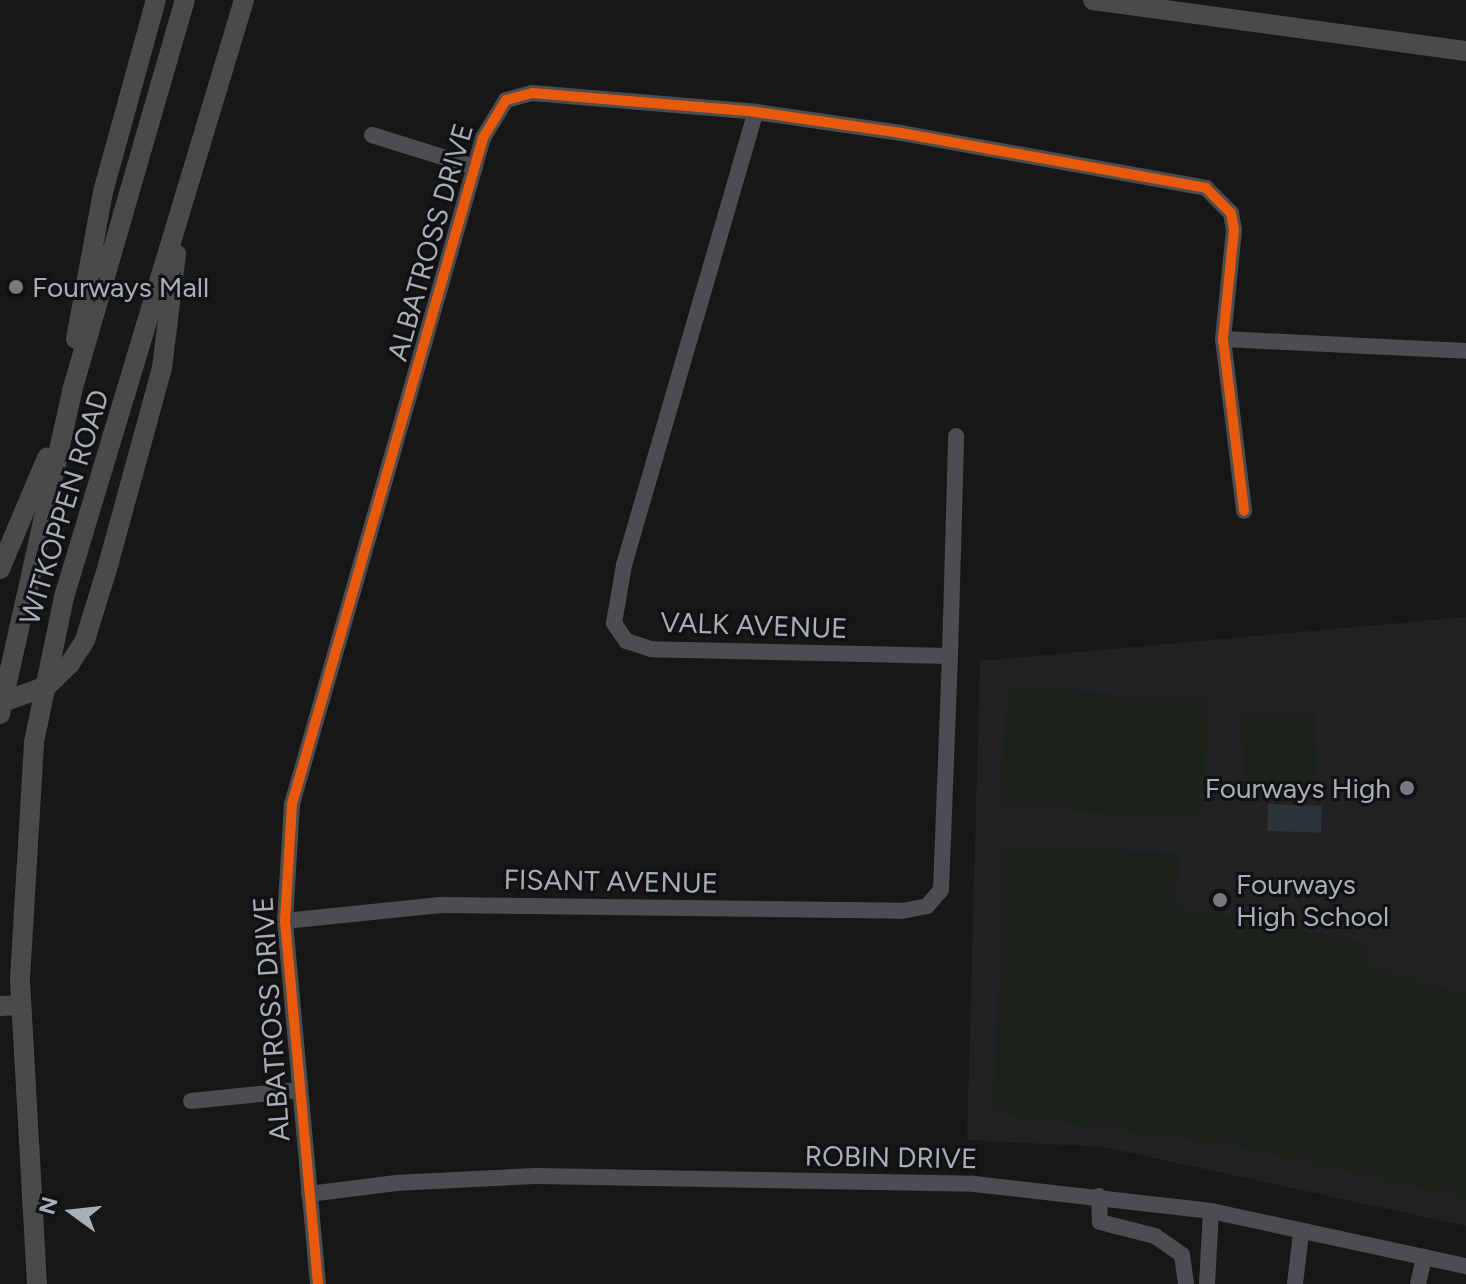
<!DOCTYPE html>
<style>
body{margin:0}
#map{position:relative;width:1466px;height:1284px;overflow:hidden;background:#171717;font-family:Figtree,sans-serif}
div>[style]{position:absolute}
.built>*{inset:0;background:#212123}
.green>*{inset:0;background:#1a221a;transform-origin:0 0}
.water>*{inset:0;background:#29353a;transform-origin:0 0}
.minor>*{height:16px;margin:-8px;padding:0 8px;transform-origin:8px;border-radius:8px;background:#4b4d50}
.major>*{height:20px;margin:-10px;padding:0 10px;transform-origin:10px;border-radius:10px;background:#484a4c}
.major-bridge>*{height:20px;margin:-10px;padding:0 10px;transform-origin:10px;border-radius:10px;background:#484a4c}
.cycleway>*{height:10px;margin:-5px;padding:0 5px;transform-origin:5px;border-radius:5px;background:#e8590c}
.dots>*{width:22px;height:22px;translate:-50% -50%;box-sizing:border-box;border:4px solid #111113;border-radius:50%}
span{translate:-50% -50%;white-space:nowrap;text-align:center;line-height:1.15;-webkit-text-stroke:6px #111113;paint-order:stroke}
.street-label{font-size:28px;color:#a7afb9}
.poi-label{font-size:28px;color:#a7afb9}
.left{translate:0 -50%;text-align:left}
.right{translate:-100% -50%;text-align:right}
.north{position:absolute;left:32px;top:1172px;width:80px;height:80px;-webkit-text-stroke:6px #111113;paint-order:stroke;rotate:285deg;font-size:22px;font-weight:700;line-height:32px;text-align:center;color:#a7afb9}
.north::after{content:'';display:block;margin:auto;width:28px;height:36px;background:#a7afb9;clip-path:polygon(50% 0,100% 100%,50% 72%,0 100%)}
</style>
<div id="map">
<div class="built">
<i style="clip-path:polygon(1466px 617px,1466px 1226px,1104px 1147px,967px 1140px,980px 661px)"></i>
</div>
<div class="green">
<i style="left:1007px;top:688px;width:201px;height:119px;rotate:3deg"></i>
<i style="left:1314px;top:710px;width:76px;height:72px;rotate:88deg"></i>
<i style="clip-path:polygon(1002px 849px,1180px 853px,1176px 907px,1369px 943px,1365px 965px,1466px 995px,1466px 1198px,1231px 1145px,994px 1113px)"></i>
</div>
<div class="water">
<i style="left:1268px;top:804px;width:54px;height:27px;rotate:2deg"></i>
</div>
<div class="minor">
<i style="left:372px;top:135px;width:108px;rotate:17.3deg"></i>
<i style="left:1223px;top:339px;width:243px;rotate:2.8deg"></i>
<i style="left:950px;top:656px;width:220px;rotate:-88.4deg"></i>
<i style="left:285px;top:921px;width:156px;rotate:-5.9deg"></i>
<i style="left:440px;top:905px;width:462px;rotate:0.7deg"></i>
<i style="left:902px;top:911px;width:25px;rotate:-11deg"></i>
<i style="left:927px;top:906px;width:21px;rotate:-49deg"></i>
<i style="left:941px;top:890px;width:234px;rotate:-87.8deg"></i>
<i style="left:950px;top:656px;width:299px;rotate:-178.7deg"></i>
<i style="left:651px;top:649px;width:26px;rotate:-162deg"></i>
<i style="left:626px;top:641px;width:22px;rotate:-124deg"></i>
<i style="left:614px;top:623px;width:59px;rotate:-80.2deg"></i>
<i style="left:624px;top:565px;width:472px;rotate:-73.8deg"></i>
<i style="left:191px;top:1101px;width:109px;rotate:-5.8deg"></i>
<i style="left:309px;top:1194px;width:88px;rotate:-7.2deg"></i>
<i style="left:396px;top:1183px;width:140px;rotate:-2.9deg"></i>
<i style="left:536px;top:1176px;width:438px;rotate:1deg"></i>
<i style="left:974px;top:1184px;width:239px;rotate:6.5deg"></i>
<i style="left:1211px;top:1211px;width:261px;rotate:12.2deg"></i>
<i style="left:1099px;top:1196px;width:26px;rotate:88deg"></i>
<i style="left:1100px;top:1222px;width:57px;rotate:14.3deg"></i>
<i style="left:1155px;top:1236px;width:33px;rotate:35deg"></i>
<i style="left:1182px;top:1255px;width:29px;rotate:82deg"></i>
<i style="left:318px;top:1284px;width:364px;rotate:-95.2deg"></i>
<i style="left:285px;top:921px;width:117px;rotate:-86.6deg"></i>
<i style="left:292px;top:804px;width:693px;rotate:-74deg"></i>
<i style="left:483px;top:138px;width:44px;rotate:-58.8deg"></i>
<i style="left:506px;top:100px;width:27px;rotate:-15deg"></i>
<i style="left:532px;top:93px;width:225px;rotate:4.8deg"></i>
<i style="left:756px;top:112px;width:147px;rotate:8.2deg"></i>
<i style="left:901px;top:133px;width:310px;rotate:10.2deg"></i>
<i style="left:1206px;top:188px;width:35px;rotate:45deg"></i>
<i style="left:1231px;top:213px;width:17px;rotate:80deg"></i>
<i style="left:1234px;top:230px;width:110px;rotate:95.8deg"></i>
<i style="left:1223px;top:339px;width:173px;rotate:83deg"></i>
<i style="left:1207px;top:1284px;width:73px;rotate:-86.9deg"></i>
<i style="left:1295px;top:1284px;width:51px;rotate:-83.3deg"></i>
<i style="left:1418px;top:1284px;width:28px;rotate:-77deg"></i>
</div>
<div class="major">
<i style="left:1093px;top:0;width:376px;rotate:7.8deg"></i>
<i style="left:76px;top:339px;width:149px;rotate:-79.6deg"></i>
<i style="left:103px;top:192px;width:199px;rotate:-74.6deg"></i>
<i style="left:0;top:569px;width:121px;rotate:-67.1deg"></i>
<i style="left:107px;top:569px;width:208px;rotate:-74.7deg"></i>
<i style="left:162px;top:368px;width:115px;rotate:-83deg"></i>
<i style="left:0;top:714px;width:331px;rotate:-77.4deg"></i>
<i style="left:72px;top:391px;width:407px;rotate:-73.9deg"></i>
<i style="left:0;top:1006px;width:21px;rotate:-3deg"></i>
<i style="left:37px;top:1284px;width:305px;rotate:-93.2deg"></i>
<i style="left:20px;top:979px;width:237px;rotate:-86.6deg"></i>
<i style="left:34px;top:742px;width:148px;rotate:-78.3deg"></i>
<i style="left:64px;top:597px;width:624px;rotate:-73.22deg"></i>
</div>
<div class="major-bridge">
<i style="left:0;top:703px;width:50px;rotate:-19.9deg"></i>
<i style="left:47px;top:686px;width:30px;rotate:-44deg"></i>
<i style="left:69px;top:665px;width:30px;rotate:-57deg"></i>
<i style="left:85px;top:640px;width:74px;rotate:-72.8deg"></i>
</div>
<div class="cycleway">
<i style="left:318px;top:1284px;width:364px;rotate:-95.2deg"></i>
<i style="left:285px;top:921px;width:117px;rotate:-86.6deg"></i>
<i style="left:292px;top:804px;width:693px;rotate:-74deg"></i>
<i style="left:483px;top:138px;width:44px;rotate:-58.8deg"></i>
<i style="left:506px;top:100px;width:27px;rotate:-15deg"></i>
<i style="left:532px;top:93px;width:225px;rotate:4.8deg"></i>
<i style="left:756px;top:112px;width:147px;rotate:8.2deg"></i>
<i style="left:901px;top:133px;width:310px;rotate:10.2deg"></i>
<i style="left:1206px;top:188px;width:35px;rotate:45deg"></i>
<i style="left:1231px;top:213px;width:17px;rotate:80deg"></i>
<i style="left:1234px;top:230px;width:110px;rotate:95.8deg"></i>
<i style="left:1223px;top:339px;width:173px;rotate:83deg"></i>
</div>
<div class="dots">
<i style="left:16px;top:287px;background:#757a80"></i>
<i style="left:1407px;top:788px;background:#757a80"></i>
<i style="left:1220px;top:900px;background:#757a80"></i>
</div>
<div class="street-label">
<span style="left:430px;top:242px;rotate:-74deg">ALBATROSS DRIVE</span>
<span style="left:64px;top:507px;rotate:-73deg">WITKOPPEN ROAD</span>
<span style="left:754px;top:625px;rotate:2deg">VALK AVENUE</span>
<span style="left:611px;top:881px;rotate:1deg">FISANT AVENUE</span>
<span style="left:271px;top:1019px;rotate:-94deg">ALBATROSS DRIVE</span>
<span style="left:891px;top:1157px;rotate:1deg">ROBIN DRIVE</span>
</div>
<div class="poi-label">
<span class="left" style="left:32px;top:287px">Fourways Mall</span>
<span class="right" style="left:1391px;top:788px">Fourways High</span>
<span class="left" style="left:1236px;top:900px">Fourways<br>High School</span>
</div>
<div class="north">N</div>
</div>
